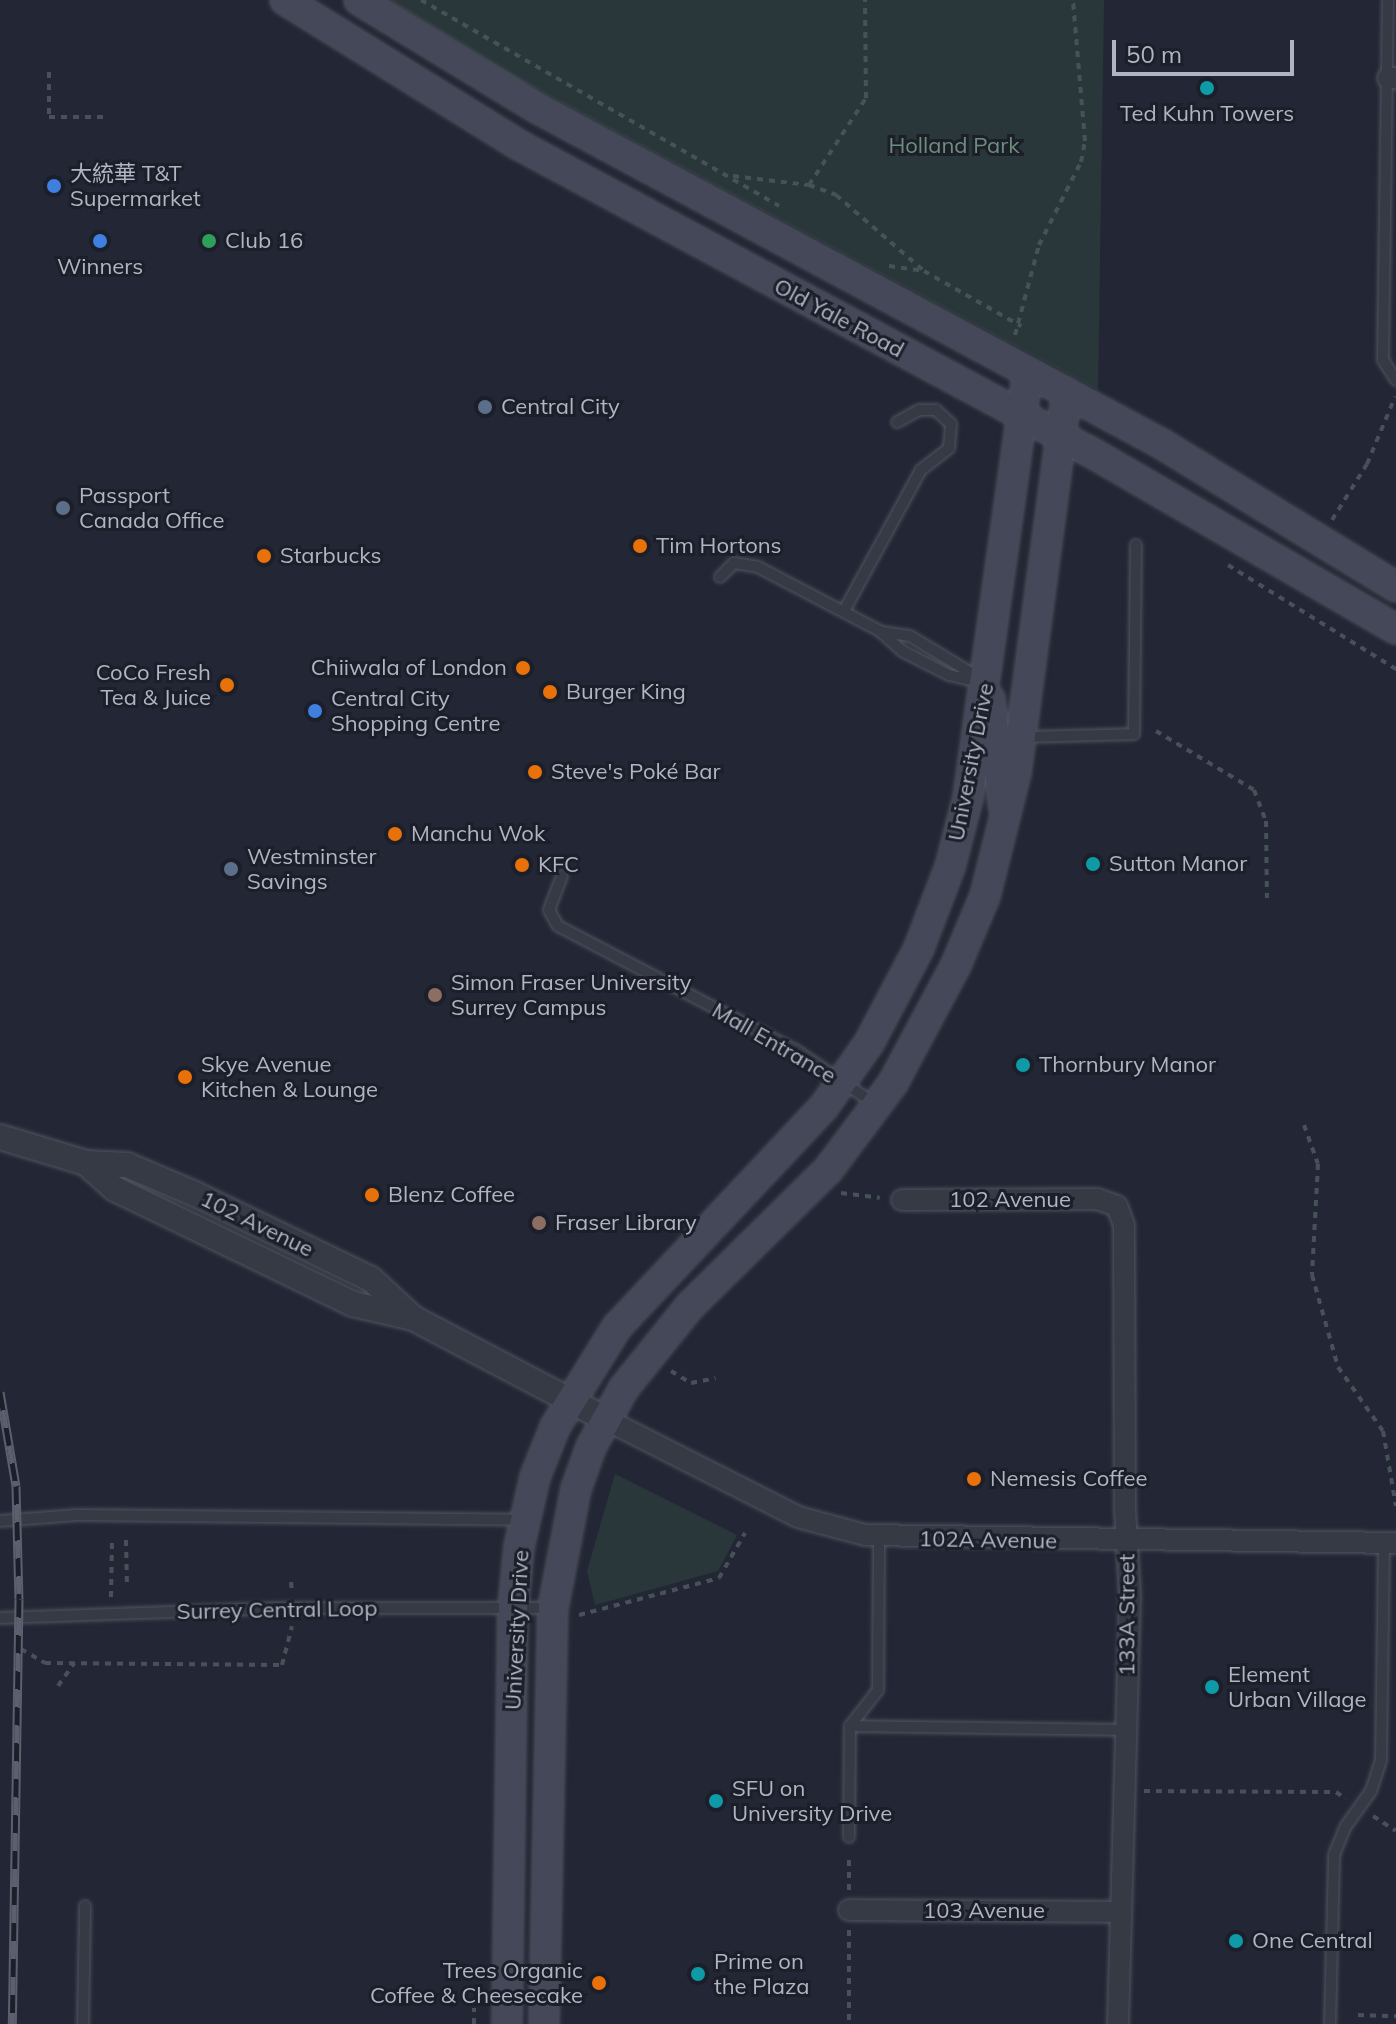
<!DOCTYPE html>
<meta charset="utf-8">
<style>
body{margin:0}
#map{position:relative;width:1396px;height:2024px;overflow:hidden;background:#232735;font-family:Mulish,"Noto Sans SC",sans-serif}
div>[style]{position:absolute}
.green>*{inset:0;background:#29373a}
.path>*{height:4px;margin-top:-2px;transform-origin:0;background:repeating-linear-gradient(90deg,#465257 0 6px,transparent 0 12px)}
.roads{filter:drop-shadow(0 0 2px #515460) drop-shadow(0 0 2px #515460)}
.service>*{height:10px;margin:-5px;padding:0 5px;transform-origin:5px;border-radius:5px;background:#363a45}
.minor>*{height:20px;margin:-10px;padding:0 10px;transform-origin:10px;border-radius:10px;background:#363a45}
.tertiary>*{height:24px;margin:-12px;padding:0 12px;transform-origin:12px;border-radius:12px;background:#363a45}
.secondary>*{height:28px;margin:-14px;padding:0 14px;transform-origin:14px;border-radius:14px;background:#454858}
.rail>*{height:9px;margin-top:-4.5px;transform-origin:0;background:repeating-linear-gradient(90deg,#1c1f2a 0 18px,#5b5f6e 0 36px);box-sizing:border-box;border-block:2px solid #5b5f6e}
.dots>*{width:22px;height:22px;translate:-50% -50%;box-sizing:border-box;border:4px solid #1c1f2a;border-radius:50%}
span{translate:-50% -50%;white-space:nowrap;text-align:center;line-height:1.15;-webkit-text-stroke:6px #1c1f2a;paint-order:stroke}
.poi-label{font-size:22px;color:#b1b4c2}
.left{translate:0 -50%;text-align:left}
.right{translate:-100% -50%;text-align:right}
.park-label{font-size:22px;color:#6b8f7a}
.street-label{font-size:22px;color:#b1b4c2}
.scale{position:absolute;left:1112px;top:40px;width:182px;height:36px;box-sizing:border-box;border:4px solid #b1b4c2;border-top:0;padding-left:10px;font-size:24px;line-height:28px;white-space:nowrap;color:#b1b4c2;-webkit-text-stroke:6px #1c1f2a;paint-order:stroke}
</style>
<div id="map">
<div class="green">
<i style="clip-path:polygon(390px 0,1104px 0,1098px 390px,517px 79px)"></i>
<i style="clip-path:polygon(615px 1474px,737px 1535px,718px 1571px,595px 1605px,587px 1571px)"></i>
</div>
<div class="path">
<i style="left:421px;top:0;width:413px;rotate:29.9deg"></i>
<i style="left:49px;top:72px;width:47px;rotate:90deg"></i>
<i style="left:49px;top:117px;width:59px"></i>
<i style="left:733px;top:176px;width:77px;rotate:6.8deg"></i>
<i style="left:809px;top:185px;width:29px;rotate:20deg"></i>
<i style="left:836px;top:195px;width:116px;rotate:40.8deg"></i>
<i style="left:924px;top:271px;width:112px;rotate:29.6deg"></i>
<i style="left:809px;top:185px;width:104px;rotate:-56.8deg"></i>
<i style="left:866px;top:98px;width:98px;rotate:-90.6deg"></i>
<i style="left:889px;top:266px;width:35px;rotate:8deg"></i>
<i style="left:1015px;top:335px;width:93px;rotate:-75.1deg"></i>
<i style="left:1039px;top:245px;width:93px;rotate:-63.2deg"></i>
<i style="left:1081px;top:162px;width:21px;rotate:-79deg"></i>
<i style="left:1085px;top:141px;width:142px;rotate:-94.9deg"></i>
<i style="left:1332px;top:520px;width:66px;rotate:-58deg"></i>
<i style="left:1367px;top:464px;width:73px;rotate:-67.3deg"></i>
<i style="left:1228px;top:565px;width:198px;rotate:31.8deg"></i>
<i style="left:1156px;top:731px;width:114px;rotate:31deg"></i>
<i style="left:1254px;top:790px;width:33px;rotate:69deg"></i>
<i style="left:1266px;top:821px;width:77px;rotate:89.3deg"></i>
<i style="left:1304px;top:1125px;width:41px;rotate:70.3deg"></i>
<i style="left:1318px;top:1164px;width:111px;rotate:93.1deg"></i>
<i style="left:1312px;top:1275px;width:96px;rotate:74.2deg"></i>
<i style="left:1338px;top:1367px;width:78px;rotate:54.9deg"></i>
<i style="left:1383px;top:1431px;width:76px;rotate:80.2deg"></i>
<i style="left:841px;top:1193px;width:39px;rotate:7deg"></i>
<i style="left:671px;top:1371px;width:23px;rotate:31deg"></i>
<i style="left:691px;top:1383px;width:25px;rotate:-11deg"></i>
<i style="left:126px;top:1540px;width:48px;rotate:88.8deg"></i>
<i style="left:291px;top:1582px;width:10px;rotate:84deg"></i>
<i style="left:111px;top:1597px;width:55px;rotate:-89deg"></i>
<i style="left:579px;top:1615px;width:145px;rotate:-14.8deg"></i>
<i style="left:719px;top:1578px;width:52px;rotate:-60deg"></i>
<i style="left:21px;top:1649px;width:28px;rotate:30deg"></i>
<i style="left:45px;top:1663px;width:237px;rotate:0.5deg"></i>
<i style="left:282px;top:1665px;width:40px;rotate:-75.6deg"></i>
<i style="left:58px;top:1686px;width:28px;rotate:-55deg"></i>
<i style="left:1144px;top:1791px;width:192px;rotate:0.3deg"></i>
<i style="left:1336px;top:1792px;width:12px;rotate:35deg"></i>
<i style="left:1373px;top:1816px;width:27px;rotate:33deg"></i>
<i style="left:849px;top:1890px;width:36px;rotate:-90deg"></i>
<i style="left:849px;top:1930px;width:94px;rotate:90deg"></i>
<i style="left:1358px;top:2015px;width:38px;rotate:2deg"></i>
<i style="left:474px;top:2024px;width:16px;rotate:-90deg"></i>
</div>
<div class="roads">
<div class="service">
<i style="left:1388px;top:0;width:360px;rotate:90.8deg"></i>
<i style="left:1383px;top:360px;width:24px;rotate:57deg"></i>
<i style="left:720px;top:577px;width:20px;rotate:-45deg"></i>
<i style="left:734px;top:563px;width:24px;rotate:9deg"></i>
<i style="left:758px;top:567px;width:138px;rotate:27.7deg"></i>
<i style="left:880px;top:631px;width:30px;rotate:42deg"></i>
<i style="left:902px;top:651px;width:53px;rotate:27.1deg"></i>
<i style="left:949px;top:675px;width:36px;rotate:13deg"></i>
<i style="left:844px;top:611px;width:161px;rotate:-61.4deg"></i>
<i style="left:921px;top:470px;width:36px;rotate:-38deg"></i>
<i style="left:949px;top:448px;width:24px;rotate:-85deg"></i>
<i style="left:951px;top:424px;width:21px;rotate:-137deg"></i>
<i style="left:936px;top:410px;width:17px;rotate:180deg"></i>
<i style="left:919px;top:410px;width:25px;rotate:151deg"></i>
<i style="left:882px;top:632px;width:28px;rotate:8deg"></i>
<i style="left:910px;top:636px;width:83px;rotate:31.2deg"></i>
<i style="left:1021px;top:737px;width:113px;rotate:-1.5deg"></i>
<i style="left:1134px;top:734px;width:189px;rotate:-89.4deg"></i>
<i style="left:562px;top:876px;width:36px;rotate:111deg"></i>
<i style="left:549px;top:910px;width:18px;rotate:61deg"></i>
<i style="left:558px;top:926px;width:270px;rotate:27.6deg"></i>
<i style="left:797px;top:1051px;width:94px;rotate:34.2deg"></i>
<i style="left:0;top:1521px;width:77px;rotate:-4.5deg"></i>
<i style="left:77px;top:1515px;width:445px;rotate:0.6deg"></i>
<i style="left:0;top:1618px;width:292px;rotate:-2deg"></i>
<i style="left:292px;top:1608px;width:259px"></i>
<i style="left:850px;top:1726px;width:275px;rotate:0.8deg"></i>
<i style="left:849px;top:1837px;width:111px;rotate:-89.5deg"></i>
<i style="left:850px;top:1726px;width:46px;rotate:-52.1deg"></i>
<i style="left:878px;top:1690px;width:153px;rotate:-89.6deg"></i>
<i style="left:83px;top:2024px;width:118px;rotate:-89deg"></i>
<i style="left:1330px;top:2024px;width:169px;rotate:-88.6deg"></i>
<i style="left:1334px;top:1855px;width:31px;rotate:-68deg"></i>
<i style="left:1346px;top:1826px;width:43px;rotate:-54.5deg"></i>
<i style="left:1371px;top:1791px;width:33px;rotate:-72deg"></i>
<i style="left:1381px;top:1760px;width:217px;rotate:-89.2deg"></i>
</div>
<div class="minor">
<i style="left:1388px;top:78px;width:8px"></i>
<i style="left:902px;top:1200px;width:195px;rotate:-0.3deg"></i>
<i style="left:1097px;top:1199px;width:21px;rotate:19deg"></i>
<i style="left:1117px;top:1206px;width:20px;rotate:70deg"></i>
<i style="left:1124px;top:1225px;width:284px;rotate:89.8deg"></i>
<i style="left:1125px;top:1509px;width:86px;rotate:86.7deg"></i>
<i style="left:1130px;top:1595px;width:429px;rotate:91.6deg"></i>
<i style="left:605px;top:1419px;width:216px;rotate:26.9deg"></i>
<i style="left:798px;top:1517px;width:69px;rotate:15deg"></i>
<i style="left:865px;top:1535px;width:531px;rotate:0.86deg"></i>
<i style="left:849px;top:1910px;width:270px;rotate:0.4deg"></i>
</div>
<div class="tertiary">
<i style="left:0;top:1137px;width:90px;rotate:16.8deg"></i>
<i style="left:86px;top:1163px;width:41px;rotate:2.8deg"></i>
<i style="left:127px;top:1165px;width:74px;rotate:23.1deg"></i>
<i style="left:195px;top:1194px;width:195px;rotate:25.8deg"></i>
<i style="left:371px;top:1279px;width:57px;rotate:42.9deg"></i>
<i style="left:413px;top:1318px;width:217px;rotate:27.7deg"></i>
<i style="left:86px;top:1163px;width:39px;rotate:42deg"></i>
<i style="left:115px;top:1189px;width:264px;rotate:25.8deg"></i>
<i style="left:353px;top:1304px;width:62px;rotate:13.1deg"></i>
</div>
<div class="secondary">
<i style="left:285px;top:0;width:273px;rotate:31.8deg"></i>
<i style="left:517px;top:144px;width:655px;rotate:28.25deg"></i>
<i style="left:1094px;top:454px;width:349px;rotate:30.1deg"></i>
<i style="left:359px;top:0;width:204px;rotate:31.3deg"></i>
<i style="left:533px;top:106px;width:714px;rotate:28.25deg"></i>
<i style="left:1162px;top:444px;width:274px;rotate:31.4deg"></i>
<i style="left:990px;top:699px;width:110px;rotate:82.7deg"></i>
<i style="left:507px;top:2024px;width:416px;rotate:-89.2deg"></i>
<i style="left:513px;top:1608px;width:61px;rotate:-84.4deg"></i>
<i style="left:519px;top:1547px;width:72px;rotate:-77.1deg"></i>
<i style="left:535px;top:1477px;width:54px;rotate:-68.2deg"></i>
<i style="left:555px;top:1427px;width:118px;rotate:-58.2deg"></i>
<i style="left:617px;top:1327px;width:301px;rotate:-46.8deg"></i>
<i style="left:823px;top:1108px;width:80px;rotate:-54.7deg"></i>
<i style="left:869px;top:1043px;width:107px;rotate:-62.2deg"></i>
<i style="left:919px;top:948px;width:87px;rotate:-69.1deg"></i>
<i style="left:950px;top:867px;width:71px;rotate:-75.4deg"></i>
<i style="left:968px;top:798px;width:430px;rotate:-82deg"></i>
<i style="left:544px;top:2024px;width:416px;rotate:-88.8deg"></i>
<i style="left:553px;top:1608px;width:121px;rotate:-79.1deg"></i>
<i style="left:576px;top:1489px;width:45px;rotate:-70.3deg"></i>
<i style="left:591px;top:1447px;width:68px;rotate:-60.8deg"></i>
<i style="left:624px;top:1388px;width:105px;rotate:-51.2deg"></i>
<i style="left:690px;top:1306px;width:194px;rotate:-44.6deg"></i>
<i style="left:828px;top:1170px;width:109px;rotate:-53.2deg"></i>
<i style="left:893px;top:1083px;width:134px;rotate:-61.9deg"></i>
<i style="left:956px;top:965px;width:75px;rotate:-67.2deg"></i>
<i style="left:985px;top:896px;width:127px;rotate:-75.9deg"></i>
<i style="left:1016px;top:773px;width:384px;rotate:-82.4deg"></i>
</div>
</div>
<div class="rail">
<i style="left:0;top:1392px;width:95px;rotate:80.3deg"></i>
<i style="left:16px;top:1486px;width:113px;rotate:88.5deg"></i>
<i style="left:19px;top:1599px;width:425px;rotate:90.9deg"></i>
</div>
<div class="dots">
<i style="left:1207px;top:88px;background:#0f9aa8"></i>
<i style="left:54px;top:186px;background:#3f7fe0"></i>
<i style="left:100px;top:241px;background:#3f7fe0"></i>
<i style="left:209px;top:241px;background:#2e9e5b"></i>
<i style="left:485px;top:407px;background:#5c6f8a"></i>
<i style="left:63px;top:508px;background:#5c6f8a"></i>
<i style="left:640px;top:546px;background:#e8710a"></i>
<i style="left:264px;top:556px;background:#e8710a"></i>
<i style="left:523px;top:668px;background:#e8710a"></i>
<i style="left:227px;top:685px;background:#e8710a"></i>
<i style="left:550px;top:692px;background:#e8710a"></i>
<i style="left:315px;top:711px;background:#3f7fe0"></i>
<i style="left:535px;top:772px;background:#e8710a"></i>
<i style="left:395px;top:834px;background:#e8710a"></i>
<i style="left:1093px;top:864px;background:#0f9aa8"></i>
<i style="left:522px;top:865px;background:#e8710a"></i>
<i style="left:231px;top:869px;background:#5c6f8a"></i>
<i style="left:435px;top:995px;background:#8d6e63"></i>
<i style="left:1023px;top:1065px;background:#0f9aa8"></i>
<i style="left:185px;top:1077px;background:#e8710a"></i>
<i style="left:372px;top:1195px;background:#e8710a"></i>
<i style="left:539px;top:1223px;background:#8d6e63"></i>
<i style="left:974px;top:1479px;background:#e8710a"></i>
<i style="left:1212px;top:1687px;background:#0f9aa8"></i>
<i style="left:716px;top:1801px;background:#0f9aa8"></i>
<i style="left:1236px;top:1941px;background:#0f9aa8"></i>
<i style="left:698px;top:1974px;background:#0f9aa8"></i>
<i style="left:599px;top:1983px;background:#e8710a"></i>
</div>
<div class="poi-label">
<span style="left:1207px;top:114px">Ted Kuhn Towers</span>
<span class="left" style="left:70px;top:186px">大統華 T&amp;T<br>Supermarket</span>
<span class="left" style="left:225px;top:241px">Club 16</span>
<span style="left:100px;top:267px">Winners</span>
<span class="left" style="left:501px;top:407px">Central City</span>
<span class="left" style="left:79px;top:508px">Passport<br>Canada Office</span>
<span class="left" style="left:656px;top:546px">Tim Hortons</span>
<span class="left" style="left:280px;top:556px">Starbucks</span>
<span class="right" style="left:507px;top:668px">Chiiwala of London</span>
<span class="right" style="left:211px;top:685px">CoCo Fresh<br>Tea &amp; Juice</span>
<span class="left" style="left:566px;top:692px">Burger King</span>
<span class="left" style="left:331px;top:711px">Central City<br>Shopping Centre</span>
<span class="left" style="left:551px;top:772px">Steve's Poké Bar</span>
<span class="left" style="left:411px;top:834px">Manchu Wok</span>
<span class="left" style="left:247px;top:869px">Westminster<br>Savings</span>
<span class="left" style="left:1109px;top:864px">Sutton Manor</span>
<span class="left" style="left:538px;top:865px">KFC</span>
<span class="left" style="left:451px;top:995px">Simon Fraser University<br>Surrey Campus</span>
<span class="left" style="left:201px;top:1077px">Skye Avenue<br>Kitchen &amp; Lounge</span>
<span class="left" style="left:1039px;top:1065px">Thornbury Manor</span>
<span class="left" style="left:388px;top:1195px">Blenz Coffee</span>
<span class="left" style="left:555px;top:1223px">Fraser Library</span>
<span class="left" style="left:990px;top:1479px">Nemesis Coffee</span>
<span class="left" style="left:1228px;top:1687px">Element<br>Urban Village</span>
<span class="left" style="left:732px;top:1801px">SFU on<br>University Drive</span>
<span class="left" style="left:1252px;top:1941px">One Central</span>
<span class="left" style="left:714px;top:1974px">Prime on<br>the Plaza</span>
<span class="right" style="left:583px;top:1983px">Trees Organic<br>Coffee &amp; Cheesecake</span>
</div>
<div class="park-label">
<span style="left:954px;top:146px">Holland Park</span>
</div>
<div class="street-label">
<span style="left:839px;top:318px;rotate:28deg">Old Yale Road</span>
<span style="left:971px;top:762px;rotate:-79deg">University Drive</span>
<span style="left:774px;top:1043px;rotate:30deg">Mall Entrance</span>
<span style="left:1010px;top:1200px">102 Avenue</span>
<span style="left:257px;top:1224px;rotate:26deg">102 Avenue</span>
<span style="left:988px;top:1540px;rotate:1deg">102A Avenue</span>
<span style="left:277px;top:1610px;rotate:-1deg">Surrey Central Loop</span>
<span style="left:1127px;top:1615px;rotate:-90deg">133A Street</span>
<span style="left:517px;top:1630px;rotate:-87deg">University Drive</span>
<span style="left:984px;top:1911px">103 Avenue</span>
</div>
<div class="scale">50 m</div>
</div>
